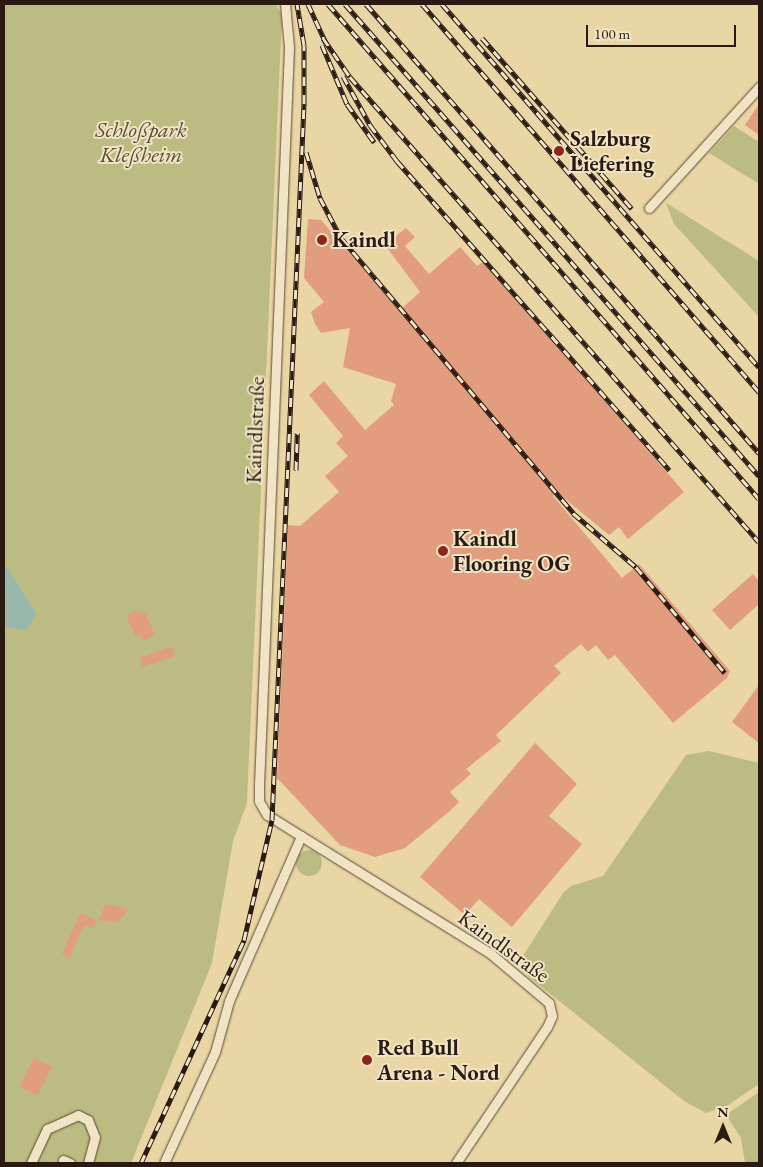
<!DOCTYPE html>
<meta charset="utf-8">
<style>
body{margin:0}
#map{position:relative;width:763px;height:1167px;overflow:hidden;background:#e9d6a4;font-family:"EB Garamond",serif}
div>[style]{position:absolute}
.green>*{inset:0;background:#bcbc82}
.round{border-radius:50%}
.water>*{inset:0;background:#98b8ac}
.building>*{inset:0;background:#e29c7e;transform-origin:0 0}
.roads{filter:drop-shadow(0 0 1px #5a4937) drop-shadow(0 0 1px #5a4937)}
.minor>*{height:9px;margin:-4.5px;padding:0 4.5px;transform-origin:4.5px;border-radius:4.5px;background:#f1e4c4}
.rail>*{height:5px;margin-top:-2.5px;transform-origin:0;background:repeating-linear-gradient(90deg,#f1e4c4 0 9px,#2a1a13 0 18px);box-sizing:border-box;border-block:1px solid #2a1a13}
.dots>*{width:14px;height:14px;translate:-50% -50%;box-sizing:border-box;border:2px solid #f1e4c4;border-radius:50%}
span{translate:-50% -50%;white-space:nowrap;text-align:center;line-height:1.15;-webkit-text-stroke:4px #f1e4c4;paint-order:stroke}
.park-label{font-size:22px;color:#564b34;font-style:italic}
.poi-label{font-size:22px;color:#2a1a13;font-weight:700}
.left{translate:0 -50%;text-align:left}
.street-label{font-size:22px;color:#2a1a13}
.frame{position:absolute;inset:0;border:5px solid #2a1a13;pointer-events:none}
.north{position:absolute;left:698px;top:1102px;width:50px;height:50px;-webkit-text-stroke:4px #f1e4c4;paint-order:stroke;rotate:0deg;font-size:14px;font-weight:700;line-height:20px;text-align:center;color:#2a1a13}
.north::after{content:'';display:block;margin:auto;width:18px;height:22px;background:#2a1a13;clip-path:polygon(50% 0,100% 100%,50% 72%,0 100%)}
.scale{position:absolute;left:586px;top:25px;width:150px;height:22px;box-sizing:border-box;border:2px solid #2a1a13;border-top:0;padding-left:6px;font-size:15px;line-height:18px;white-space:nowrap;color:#2a1a13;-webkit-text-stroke:4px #f1e4c4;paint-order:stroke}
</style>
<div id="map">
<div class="green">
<i style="clip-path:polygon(4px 4px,276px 4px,282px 15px,247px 803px,233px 841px,212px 963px,131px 1163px,4px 1163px)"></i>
<i style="clip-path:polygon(734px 126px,759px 142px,759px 184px,709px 153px)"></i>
<i style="clip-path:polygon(666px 203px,759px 261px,759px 317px,674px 224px)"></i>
<i style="clip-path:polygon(709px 751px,759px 763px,759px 1084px,727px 1106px,706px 1113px,684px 1101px,528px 976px,521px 959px,563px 893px,571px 886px,603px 876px,686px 755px)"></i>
<i class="round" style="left:296px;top:850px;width:26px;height:26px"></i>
<i style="clip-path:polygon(759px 1092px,759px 1163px,745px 1163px,741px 1138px,726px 1115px)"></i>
</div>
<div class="water">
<i style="clip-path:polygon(4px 563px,36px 613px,27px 630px,4px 627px)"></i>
</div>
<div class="building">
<i style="clip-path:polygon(759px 104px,759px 135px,745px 125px)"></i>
<i style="clip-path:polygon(308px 219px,321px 220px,399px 311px,420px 292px,382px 241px,389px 232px,395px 237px,406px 228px,415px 237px,405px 246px,429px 274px,460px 247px,477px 266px,483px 262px,684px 492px,628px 539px,619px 527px,609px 535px,557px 492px,553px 496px,622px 578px,639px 564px,730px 671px,727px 678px,673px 723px,615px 655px,608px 660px,596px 645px,588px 652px,581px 644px,554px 666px,561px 673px,496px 735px,501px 741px,466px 769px,471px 774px,450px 792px,459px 802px,451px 810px,405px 848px,375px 857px,340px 845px,277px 778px,288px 525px,300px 526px,339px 492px,325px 476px,348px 456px,336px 443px,343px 436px,309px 395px,324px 381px,365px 430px,394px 405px,391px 401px,396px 384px,343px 367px,350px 328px,321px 333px,315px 324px,311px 312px,324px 302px,304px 278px)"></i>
<i style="clip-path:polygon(753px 574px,759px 581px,759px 604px,730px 630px,712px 610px)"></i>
<i style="clip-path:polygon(135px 611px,146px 614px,155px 635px,142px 641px,140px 635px,135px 636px,126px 615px)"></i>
<i style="left:172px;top:647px;width:10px;height:34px;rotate:73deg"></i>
<i style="clip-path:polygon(759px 685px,759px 743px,732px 722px)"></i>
<i style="clip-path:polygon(535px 743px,577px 784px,549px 816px,582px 844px,512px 927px,479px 899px,465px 915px,420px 877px)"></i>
<i style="clip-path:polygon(105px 905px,113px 905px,129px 910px,117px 922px,99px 921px)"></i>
<i style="clip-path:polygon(80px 913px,96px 920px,93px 928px,84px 925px,69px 958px,62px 954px)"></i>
<i style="left:34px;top:1058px;width:20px;height:32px;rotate:27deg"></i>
</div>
<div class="roads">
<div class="minor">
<i style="left:649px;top:208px;width:164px;rotate:-47.7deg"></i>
<i style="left:301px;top:836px;width:224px;rotate:31.8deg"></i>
<i style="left:491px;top:954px;width:76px;rotate:40.2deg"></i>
<i style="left:549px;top:1003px;width:13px;rotate:77deg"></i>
<i style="left:552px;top:1016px;width:12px;rotate:114deg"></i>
<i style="left:547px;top:1027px;width:164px;rotate:123.8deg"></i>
<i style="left:63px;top:1160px;width:8px;rotate:23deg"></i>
<i style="left:31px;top:1163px;width:38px;rotate:-65deg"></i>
<i style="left:47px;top:1129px;width:34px;rotate:-24deg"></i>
<i style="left:78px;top:1115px;width:11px;rotate:27deg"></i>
<i style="left:88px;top:1120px;width:18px;rotate:68deg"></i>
<i style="left:95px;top:1137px;width:27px;rotate:105deg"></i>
<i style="left:164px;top:1163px;width:122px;rotate:-65.3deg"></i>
<i style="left:215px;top:1052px;width:53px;rotate:-74.6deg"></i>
<i style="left:229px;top:1001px;width:180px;rotate:-66.4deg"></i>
<i style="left:301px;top:836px;width:40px;rotate:-148deg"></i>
<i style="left:267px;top:815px;width:16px;rotate:-120deg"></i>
<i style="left:259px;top:801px;width:16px;rotate:-90deg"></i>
<i style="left:259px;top:785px;width:739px;rotate:-87.67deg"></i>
<i style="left:289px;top:47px;width:43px;rotate:-95.3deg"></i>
</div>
</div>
<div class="rail">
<i style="left:308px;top:4px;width:43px;rotate:65.2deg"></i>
<i style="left:328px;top:4px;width:656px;rotate:48.95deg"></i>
<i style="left:345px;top:4px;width:628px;rotate:48.75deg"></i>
<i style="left:366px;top:4px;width:597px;rotate:48.81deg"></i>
<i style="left:422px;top:4px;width:514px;rotate:49.02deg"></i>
<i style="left:442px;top:4px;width:482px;rotate:48.9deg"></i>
<i style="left:323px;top:38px;width:47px;rotate:55.3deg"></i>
<i style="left:350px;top:77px;width:619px;rotate:48.67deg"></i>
<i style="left:482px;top:38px;width:227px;rotate:48.7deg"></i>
<i style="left:322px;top:45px;width:64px;rotate:67deg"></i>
<i style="left:347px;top:104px;width:47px;rotate:54.6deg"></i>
<i style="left:343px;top:76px;width:56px;rotate:61.1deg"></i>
<i style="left:370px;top:125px;width:45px;rotate:53.1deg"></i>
<i style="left:397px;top:161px;width:412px;rotate:48.6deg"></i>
<i style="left:306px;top:152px;width:48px;rotate:73.1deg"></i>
<i style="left:320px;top:198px;width:45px;rotate:62.3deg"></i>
<i style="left:341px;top:238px;width:360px;rotate:49.8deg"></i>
<i style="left:573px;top:513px;width:83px;rotate:40.6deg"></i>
<i style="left:636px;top:567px;width:138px;rotate:50deg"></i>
<i style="left:296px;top:470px;width:37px;rotate:-88deg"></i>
<i style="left:141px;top:1163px;width:246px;rotate:-65.2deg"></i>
<i style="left:244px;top:940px;width:123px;rotate:-76.9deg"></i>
<i style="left:272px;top:820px;width:717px;rotate:-87.44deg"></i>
<i style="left:304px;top:104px;width:59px;rotate:-90deg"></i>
<i style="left:304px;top:45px;width:42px;rotate:-99.7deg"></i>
</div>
<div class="dots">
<i style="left:559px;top:151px;background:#8f2418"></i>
<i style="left:322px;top:240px;background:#8f2418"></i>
<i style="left:443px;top:551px;background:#8f2418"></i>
<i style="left:367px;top:1060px;background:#8f2418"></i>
</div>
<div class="park-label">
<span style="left:141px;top:142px">Schloßpark<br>Kleßheim</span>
</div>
<div class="poi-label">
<span class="left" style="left:570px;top:151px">Salzburg<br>Liefering</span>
<span class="left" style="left:332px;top:240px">Kaindl</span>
<span class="left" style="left:453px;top:551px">Kaindl<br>Flooring OG</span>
<span class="left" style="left:377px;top:1060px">Red Bull<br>Arena - Nord</span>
</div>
<div class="street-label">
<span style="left:255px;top:430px;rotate:-88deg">Kaindlstraße</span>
<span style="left:504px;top:946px;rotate:36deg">Kaindlstraße</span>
</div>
<div class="frame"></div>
<div class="north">N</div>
<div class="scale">100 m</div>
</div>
